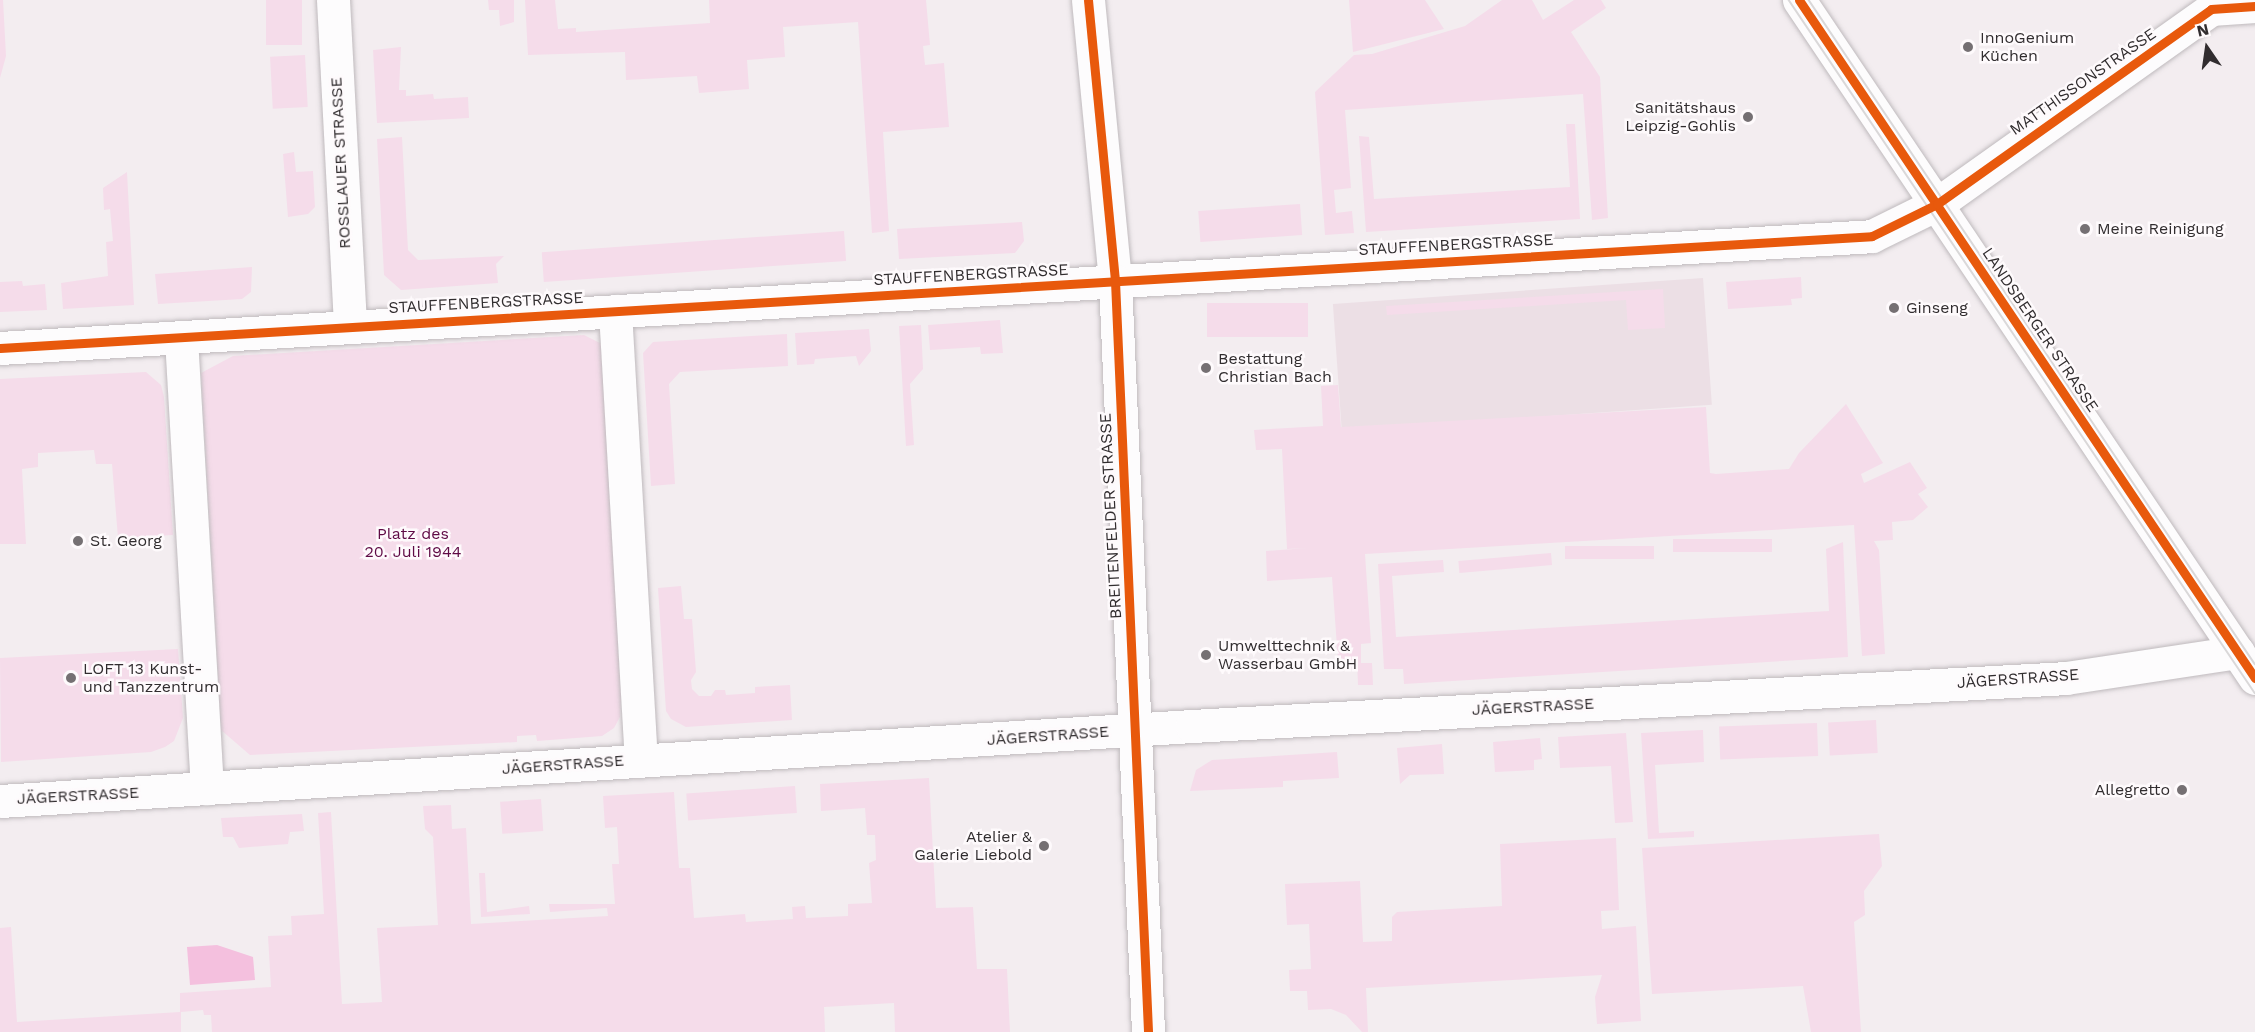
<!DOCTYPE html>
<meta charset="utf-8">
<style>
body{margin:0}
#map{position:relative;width:2255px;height:1032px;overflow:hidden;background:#f3edf0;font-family:"Work Sans",sans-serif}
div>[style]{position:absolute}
.built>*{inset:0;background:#ecdfe5;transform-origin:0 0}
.green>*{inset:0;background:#f5dcea;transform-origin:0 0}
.water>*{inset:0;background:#f4c0de}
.roads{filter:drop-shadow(0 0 2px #bfbabd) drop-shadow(0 0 2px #bfbabd)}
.street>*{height:33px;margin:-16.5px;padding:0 16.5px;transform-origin:16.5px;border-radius:16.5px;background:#fdfcfd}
.secondary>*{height:33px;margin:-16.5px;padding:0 16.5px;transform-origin:16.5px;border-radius:16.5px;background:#fdfcfd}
.tram>*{height:1.5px;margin:-0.75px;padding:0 0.75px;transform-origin:0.75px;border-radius:0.75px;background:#dad8d9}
.cycleway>*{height:9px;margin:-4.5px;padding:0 4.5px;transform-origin:4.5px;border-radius:4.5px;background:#e8590c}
.dots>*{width:16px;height:16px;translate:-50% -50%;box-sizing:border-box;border:3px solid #fefafc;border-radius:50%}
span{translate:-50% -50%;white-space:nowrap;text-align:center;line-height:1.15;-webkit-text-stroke:5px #fefafc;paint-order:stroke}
.poi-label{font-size:16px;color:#312d2f}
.left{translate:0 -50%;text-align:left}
.right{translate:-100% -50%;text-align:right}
.street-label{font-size:16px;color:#312d2f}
.park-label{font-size:16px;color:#5f0a45}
.north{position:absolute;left:2177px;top:18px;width:60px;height:60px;-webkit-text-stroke:4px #fefafc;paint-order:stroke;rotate:347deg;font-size:16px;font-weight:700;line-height:24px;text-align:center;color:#312d2f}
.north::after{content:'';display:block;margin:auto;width:21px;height:27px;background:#312d2f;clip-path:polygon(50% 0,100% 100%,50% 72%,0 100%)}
</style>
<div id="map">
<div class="built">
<i style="left:1703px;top:278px;width:127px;height:371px;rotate:86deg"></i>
</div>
<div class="green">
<i style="clip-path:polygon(0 0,3px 0,6px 56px,0 78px)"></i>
<i style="left:266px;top:0;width:36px;height:45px"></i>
<i style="clip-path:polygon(488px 0,514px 0,514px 22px,500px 26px,499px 10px,489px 10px)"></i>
<i style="clip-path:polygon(525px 0,555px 0,558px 29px,576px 28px,576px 32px,710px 23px,709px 0,926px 0,930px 45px,923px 46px,925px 65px,944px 63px,949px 127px,883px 132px,889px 231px,872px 233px,858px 22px,783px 27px,785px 57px,747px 60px,749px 89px,699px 93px,697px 76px,626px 80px,625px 52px,528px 55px)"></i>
<i style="clip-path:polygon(1349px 0,1425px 0,1444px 29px,1353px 52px)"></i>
<i style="clip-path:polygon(1502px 0,1532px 0,1543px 20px,1574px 0,1601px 0,1606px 8px,1571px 32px,1600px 77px,1608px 218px,1592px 220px,1583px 94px,1345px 110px,1351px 188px,1334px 190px,1336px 213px,1352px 211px,1354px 233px,1325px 235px,1315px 92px,1354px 55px,1372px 54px,1465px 26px)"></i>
<i style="clip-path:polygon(401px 47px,399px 90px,406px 90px,406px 96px,433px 94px,434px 99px,468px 97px,469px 118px,377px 123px,373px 50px)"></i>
<i style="left:305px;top:55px;width:52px;height:35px;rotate:87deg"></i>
<i style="clip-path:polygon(1566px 124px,1575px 124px,1580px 219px,1366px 232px,1359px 136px,1369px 137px,1374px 199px,1570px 187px)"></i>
<i style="clip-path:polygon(402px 137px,408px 250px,418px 260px,504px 256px,496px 264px,498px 283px,401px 290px,384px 275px,377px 139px)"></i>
<i style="clip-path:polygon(294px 152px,296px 172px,313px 171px,315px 207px,308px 214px,288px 217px,283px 154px)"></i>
<i style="clip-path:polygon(127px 172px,134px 305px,63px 309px,61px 283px,108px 276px,106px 242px,113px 241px,110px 209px,104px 210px,103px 188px)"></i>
<i style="left:1300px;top:204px;width:31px;height:102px;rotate:86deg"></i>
<i style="clip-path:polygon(1022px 222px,1024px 241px,1015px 253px,899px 259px,897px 229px)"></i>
<i style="left:844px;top:231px;width:30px;height:303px;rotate:86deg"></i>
<i style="clip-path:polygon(252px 267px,251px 292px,242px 299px,158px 304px,155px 274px)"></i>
<i style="clip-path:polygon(1801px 277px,1802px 298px,1791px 299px,1792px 305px,1728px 309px,1726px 282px)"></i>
<i style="clip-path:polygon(22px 281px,23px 286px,45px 284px,47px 310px,0 312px,0 282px)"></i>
<i style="clip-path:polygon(1663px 289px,1665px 328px,1628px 330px,1626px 300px,1387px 315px,1386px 306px)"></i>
<i style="left:1308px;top:303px;width:34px;height:101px;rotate:90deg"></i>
<i style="clip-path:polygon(1000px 320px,1003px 353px,981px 354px,980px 347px,930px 350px,928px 325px)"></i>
<i style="clip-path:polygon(921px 325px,923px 369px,910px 384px,914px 445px,906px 446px,899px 326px)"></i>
<i style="clip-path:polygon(869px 329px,871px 351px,859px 366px,856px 356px,815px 359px,814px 364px,797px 365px,795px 333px)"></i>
<i style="clip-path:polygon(787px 334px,788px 366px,680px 372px,669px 384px,675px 484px,651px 486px,643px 353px,653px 342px)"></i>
<i style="clip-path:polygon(584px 335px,602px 344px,602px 349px,621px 696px,620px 717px,614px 728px,602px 736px,537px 741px,536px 735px,517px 736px,517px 742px,250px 755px,221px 730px,201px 373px,233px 356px)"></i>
<i style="clip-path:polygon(146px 372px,161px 385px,164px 397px,173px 535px,118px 538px,112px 464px,96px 464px,94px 450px,38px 453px,38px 467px,22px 469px,26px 544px,0 544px,0 379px)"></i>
<i style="clip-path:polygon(1338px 385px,1341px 427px,1706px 407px,1710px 473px,1716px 474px,1789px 469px,1799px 453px,1846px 404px,1883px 463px,1861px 474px,1864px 483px,1910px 462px,1927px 488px,1918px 494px,1928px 507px,1913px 520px,1892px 522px,1893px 540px,1874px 541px,1879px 550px,1885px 654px,1862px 656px,1854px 525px,1365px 554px,1371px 643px,1361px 644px,1361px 663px,1372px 663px,1373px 685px,1358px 685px,1357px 660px,1338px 661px,1332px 577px,1267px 581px,1266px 551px,1307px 548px,1287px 549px,1282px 449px,1256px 450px,1254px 430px,1323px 426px,1321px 386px)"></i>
<i style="left:1772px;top:539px;width:13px;height:99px;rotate:90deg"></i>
<i style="clip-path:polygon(1843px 542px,1848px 657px,1404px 684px,1403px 669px,1384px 669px,1378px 564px,1443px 560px,1444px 572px,1392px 576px,1396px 637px,1829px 611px,1826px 549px)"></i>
<i style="left:1654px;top:546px;width:13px;height:89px;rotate:90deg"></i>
<i style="left:1551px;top:553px;width:12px;height:93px;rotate:85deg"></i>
<i style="clip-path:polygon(681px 586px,684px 619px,692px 619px,696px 672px,691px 680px,692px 689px,699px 696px,711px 696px,715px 690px,725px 690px,726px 695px,755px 693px,755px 687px,790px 685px,792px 720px,686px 727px,671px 719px,666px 711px,658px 588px)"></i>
<i style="clip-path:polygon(178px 649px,183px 718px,174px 741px,165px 747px,151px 752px,1px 762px,0 658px)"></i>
<i style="left:1876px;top:720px;width:33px;height:48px;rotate:87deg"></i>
<i style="left:1817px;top:723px;width:33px;height:98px;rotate:88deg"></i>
<i style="clip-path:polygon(1703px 730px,1704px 762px,1655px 765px,1659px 833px,1694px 831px,1694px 837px,1648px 839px,1641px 733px)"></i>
<i style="clip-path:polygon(1626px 733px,1633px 822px,1615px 823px,1611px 766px,1560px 768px,1558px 737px)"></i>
<i style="clip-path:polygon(1540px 738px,1542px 759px,1534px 760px,1534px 770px,1495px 772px,1493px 742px)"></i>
<i style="clip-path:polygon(1442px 744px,1444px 774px,1410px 775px,1400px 784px,1397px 748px)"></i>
<i style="clip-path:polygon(1337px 752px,1339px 778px,1283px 781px,1283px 787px,1190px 791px,1196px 770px,1212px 760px)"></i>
<i style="clip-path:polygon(929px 778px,936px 908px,973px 907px,977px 969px,1007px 969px,1010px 1032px,895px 1032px,894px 1003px,824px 1007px,825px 1032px,212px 1032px,211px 1015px,204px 1015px,203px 1010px,181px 1012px,181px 1032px,0 1032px,0 928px,11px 927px,17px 1022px,180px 1012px,180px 993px,271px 987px,268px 936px,292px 935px,291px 916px,324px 914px,318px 813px,331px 812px,342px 1004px,382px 1002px,377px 928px,438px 925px,433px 837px,425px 829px,423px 806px,451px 805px,452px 829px,466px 828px,471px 924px,608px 916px,607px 908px,550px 912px,549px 904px,615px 904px,612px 864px,619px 864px,617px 827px,605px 828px,603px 796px,674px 792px,679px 868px,690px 868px,694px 918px,745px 914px,746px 922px,793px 919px,792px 907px,805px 906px,806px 918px,848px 916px,848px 904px,872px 903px,869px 863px,876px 860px,875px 835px,867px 835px,865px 808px,821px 811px,820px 784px)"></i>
<i style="left:795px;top:786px;width:27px;height:109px;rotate:86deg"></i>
<i style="left:541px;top:799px;width:32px;height:41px;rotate:86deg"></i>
<i style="clip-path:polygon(302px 814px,304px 831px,290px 832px,288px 844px,239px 848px,233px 837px,223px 837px,221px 818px)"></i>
<i style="clip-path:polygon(1879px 834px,1882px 866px,1864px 891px,1865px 915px,1854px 922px,1861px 1032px,1811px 1032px,1803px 986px,1652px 994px,1642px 848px)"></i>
<i style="clip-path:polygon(1616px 838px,1619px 910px,1601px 911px,1602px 929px,1636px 926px,1641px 1021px,1597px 1024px,1595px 997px,1602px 975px,1366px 988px,1368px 1032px,1362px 1032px,1346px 1015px,1331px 1009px,1308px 1010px,1307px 991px,1290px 991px,1289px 970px,1311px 969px,1309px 924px,1287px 925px,1285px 884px,1360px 881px,1363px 942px,1392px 941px,1392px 917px,1397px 912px,1502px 906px,1500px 844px)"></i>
<i style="clip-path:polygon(479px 873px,485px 873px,487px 912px,529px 906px,530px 914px,481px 917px)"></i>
</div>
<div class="water">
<i style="clip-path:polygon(217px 945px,253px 957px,255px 980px,190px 985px,187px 947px)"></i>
</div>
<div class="roads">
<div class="street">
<i style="left:333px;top:0;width:326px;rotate:87deg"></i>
<i style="left:615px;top:311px;width:450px;rotate:86.7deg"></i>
<i style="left:181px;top:338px;width:451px;rotate:86.7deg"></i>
<i style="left:0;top:348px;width:1875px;rotate:-3.42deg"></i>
<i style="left:1872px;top:236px;width:72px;rotate:-26.2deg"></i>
<i style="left:1937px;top:204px;width:336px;rotate:-35.4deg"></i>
<i style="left:2211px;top:9px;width:44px;rotate:-3.9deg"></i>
<i style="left:0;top:801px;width:1194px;rotate:-3.6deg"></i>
<i style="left:1192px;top:726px;width:875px;rotate:-3.14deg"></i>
<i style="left:2066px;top:678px;width:174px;rotate:-8.6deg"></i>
</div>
<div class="secondary">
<i style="left:1088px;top:0;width:282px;rotate:84.5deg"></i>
<i style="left:1115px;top:281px;width:752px;rotate:87.48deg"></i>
<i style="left:1799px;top:0;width:817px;rotate:56.08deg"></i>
</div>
</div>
<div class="tram">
<i style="left:1789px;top:0;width:835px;rotate:56.08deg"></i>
<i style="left:1809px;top:0;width:800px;rotate:56.11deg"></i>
</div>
<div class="cycleway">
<i style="left:1088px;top:0;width:282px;rotate:84.5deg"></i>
<i style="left:1115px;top:281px;width:752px;rotate:87.48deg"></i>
<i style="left:1799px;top:0;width:817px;rotate:56.08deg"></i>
<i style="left:0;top:348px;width:1875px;rotate:-3.42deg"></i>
<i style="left:1872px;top:236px;width:72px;rotate:-26.2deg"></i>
<i style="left:1937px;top:204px;width:336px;rotate:-35.4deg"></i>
<i style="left:2211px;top:9px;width:44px;rotate:-3.9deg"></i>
</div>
<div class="dots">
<i style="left:1968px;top:47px;background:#757073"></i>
<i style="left:1748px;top:117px;background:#757073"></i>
<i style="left:2085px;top:229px;background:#757073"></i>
<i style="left:1894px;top:308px;background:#757073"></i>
<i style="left:1206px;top:368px;background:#757073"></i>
<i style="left:78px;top:541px;background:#757073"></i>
<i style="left:1206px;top:655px;background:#757073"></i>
<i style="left:71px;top:678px;background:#757073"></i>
<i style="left:2182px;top:790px;background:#757073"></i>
<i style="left:1044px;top:846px;background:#757073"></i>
</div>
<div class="poi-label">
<span class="left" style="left:1980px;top:47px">InnoGenium<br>Küchen</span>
<span class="right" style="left:1736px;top:117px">Sanitätshaus<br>Leipzig-Gohlis</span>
<span class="left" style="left:2097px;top:229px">Meine Reinigung</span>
<span class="left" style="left:1906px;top:308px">Ginseng</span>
<span class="left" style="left:1218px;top:368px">Bestattung<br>Christian Bach</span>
<span class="left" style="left:90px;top:541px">St. Georg</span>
<span class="left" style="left:1218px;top:655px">Umwelttechnik &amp;<br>Wasserbau GmbH</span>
<span class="left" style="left:83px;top:678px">LOFT 13 Kunst-<br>und Tanzzentrum</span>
<span class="right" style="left:2170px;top:790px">Allegretto</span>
<span class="right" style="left:1032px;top:846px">Atelier &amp;<br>Galerie Liebold</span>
</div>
<div class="street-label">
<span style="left:2083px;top:82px;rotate:-35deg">MATTHISSONSTRASSE</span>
<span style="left:341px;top:163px;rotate:-93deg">ROSSLAUER STRASSE</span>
<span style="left:1456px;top:245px;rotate:-3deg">STAUFFENBERGSTRASSE</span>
<span style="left:971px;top:275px;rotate:-3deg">STAUFFENBERGSTRASSE</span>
<span style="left:486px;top:303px;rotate:-3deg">STAUFFENBERGSTRASSE</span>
<span style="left:2040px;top:330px;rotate:56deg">LANDSBERGER STRASSE</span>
<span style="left:1111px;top:516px;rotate:-93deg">BREITENFELDER STRASSE</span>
<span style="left:2018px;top:679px;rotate:-4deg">JÄGERSTRASSE</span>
<span style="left:1533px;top:707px;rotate:-3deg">JÄGERSTRASSE</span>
<span style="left:1048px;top:736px;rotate:-4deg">JÄGERSTRASSE</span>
<span style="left:563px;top:765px;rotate:-4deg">JÄGERSTRASSE</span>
<span style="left:78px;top:796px;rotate:-3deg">JÄGERSTRASSE</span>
</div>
<div class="park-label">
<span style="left:413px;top:543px">Platz des<br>20. Juli 1944</span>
</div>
<div class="north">N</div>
</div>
